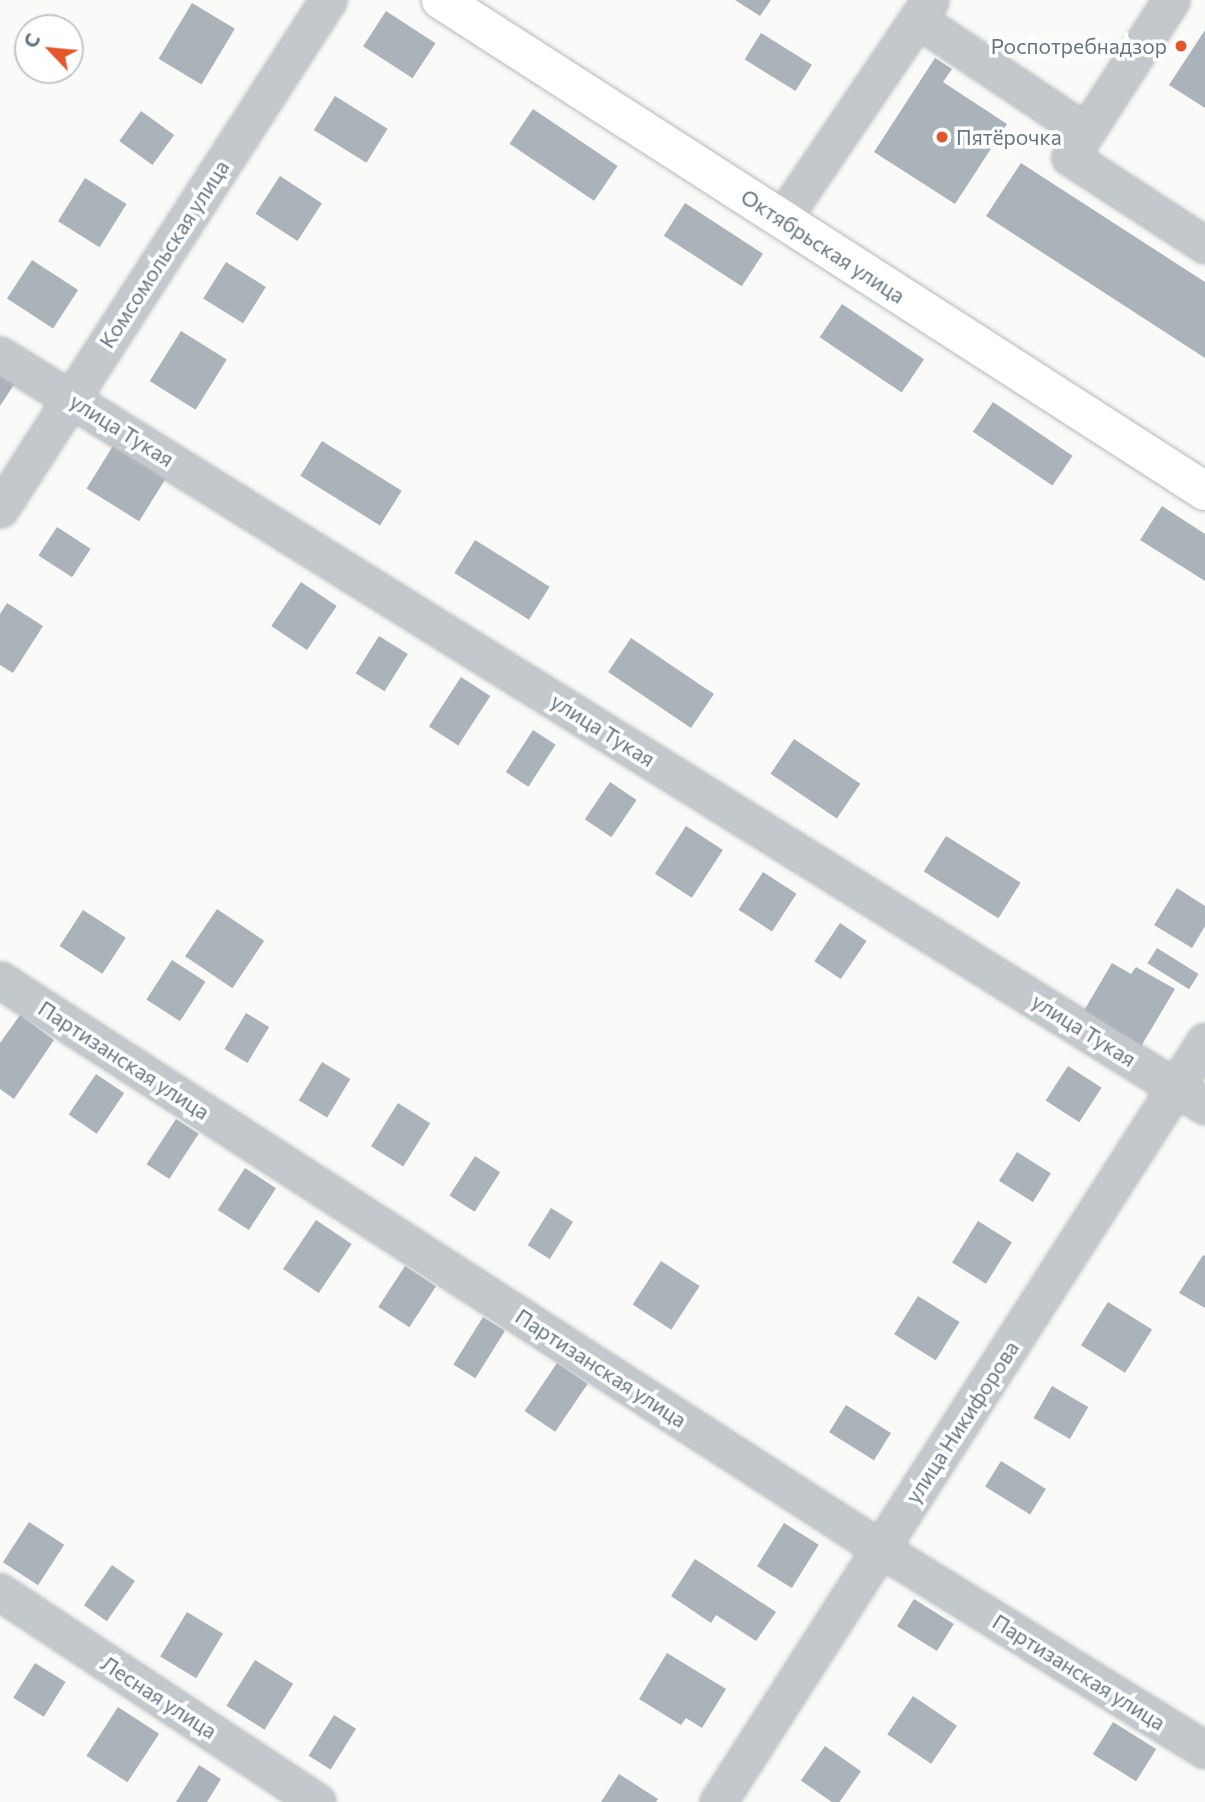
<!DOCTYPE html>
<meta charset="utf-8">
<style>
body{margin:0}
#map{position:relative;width:1205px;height:1802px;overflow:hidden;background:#fafaf8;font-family:Commissioner,sans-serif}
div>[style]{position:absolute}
.building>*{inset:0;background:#aab3b9;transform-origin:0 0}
.roads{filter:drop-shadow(0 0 2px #b5babe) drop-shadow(0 0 2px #b5babe)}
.minor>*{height:35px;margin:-17.5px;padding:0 17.5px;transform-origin:17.5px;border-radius:17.5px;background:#c3c8cc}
.major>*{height:38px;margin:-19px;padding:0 19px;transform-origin:19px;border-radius:19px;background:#fff}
.dots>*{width:19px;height:19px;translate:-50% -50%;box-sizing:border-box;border:4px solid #fff;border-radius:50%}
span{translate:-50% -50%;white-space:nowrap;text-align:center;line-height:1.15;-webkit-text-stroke:7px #fff;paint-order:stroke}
.poi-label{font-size:21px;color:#657683}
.right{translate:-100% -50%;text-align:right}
.left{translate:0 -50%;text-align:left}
.street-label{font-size:21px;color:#657683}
.north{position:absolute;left:14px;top:14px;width:70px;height:70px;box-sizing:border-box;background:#fff;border:2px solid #c1c8cd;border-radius:50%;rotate:296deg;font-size:19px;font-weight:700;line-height:28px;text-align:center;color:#657683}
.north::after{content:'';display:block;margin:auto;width:24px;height:32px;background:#e4572e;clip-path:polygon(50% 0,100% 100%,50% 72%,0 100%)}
</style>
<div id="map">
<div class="building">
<i style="clip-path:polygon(735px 0,771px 0,760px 16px)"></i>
<i style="left:192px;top:3px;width:50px;height:65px;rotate:31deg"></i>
<i style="left:386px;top:11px;width:59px;height:42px;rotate:33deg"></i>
<i style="clip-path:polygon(1205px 30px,1205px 108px,1169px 85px)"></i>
<i style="left:761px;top:33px;width:60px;height:31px;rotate:32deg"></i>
<i style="clip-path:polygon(935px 58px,952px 69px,943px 82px,1007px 124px,955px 204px,874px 152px)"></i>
<i style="left:335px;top:96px;width:62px;height:40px;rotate:32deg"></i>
<i style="left:533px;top:109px;width:102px;height:42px;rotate:34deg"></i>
<i style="left:141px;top:111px;width:41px;height:37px;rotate:36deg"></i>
<i style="clip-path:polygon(1021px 163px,1205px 282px,1205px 358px,986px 216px)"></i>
<i style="left:280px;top:176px;width:50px;height:45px;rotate:33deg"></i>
<i style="left:85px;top:178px;width:49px;height:51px;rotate:32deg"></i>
<i style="left:685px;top:203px;width:93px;height:39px;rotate:33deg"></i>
<i style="left:32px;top:260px;width:55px;height:46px;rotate:33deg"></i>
<i style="left:226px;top:262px;width:47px;height:43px;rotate:32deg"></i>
<i style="left:842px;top:304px;width:99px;height:40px;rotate:34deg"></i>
<i style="left:181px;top:331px;width:54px;height:59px;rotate:32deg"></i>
<i style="clip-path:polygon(0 373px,15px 383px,0 406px)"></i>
<i style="left:993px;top:402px;width:96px;height:36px;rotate:34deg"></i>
<i style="left:322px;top:441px;width:94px;height:41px;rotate:32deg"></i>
<i style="left:113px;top:446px;width:62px;height:50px;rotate:32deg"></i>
<i style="clip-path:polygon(1162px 506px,1205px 534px,1205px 581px,1140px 540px)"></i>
<i style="left:57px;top:527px;width:40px;height:34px;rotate:33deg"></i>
<i style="left:475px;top:540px;width:88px;height:39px;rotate:32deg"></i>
<i style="left:301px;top:582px;width:43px;height:53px;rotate:34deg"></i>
<i style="clip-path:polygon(7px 603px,43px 626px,13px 673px,0 665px,0 614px)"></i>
<i style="left:379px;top:636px;width:34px;height:44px;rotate:32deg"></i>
<i style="left:631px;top:638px;width:100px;height:41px;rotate:34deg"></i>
<i style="left:461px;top:677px;width:35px;height:59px;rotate:33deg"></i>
<i style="left:533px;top:730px;width:27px;height:50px;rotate:33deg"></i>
<i style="left:794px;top:739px;width:80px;height:42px;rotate:34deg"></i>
<i style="left:610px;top:782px;width:32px;height:45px;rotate:34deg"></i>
<i style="left:686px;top:826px;width:44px;height:57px;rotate:33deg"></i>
<i style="left:946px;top:836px;width:88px;height:42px;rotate:32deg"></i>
<i style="left:763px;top:872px;width:40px;height:45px;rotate:33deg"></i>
<i style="clip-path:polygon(1177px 888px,1205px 906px,1205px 926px,1192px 948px,1154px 925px)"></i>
<i style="left:217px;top:909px;width:57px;height:57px;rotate:34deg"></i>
<i style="left:83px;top:910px;width:51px;height:43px;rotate:33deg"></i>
<i style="left:840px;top:923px;width:32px;height:46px;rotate:34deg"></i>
<i style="left:1157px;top:948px;width:49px;height:18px;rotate:32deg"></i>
<i style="left:172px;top:960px;width:40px;height:47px;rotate:33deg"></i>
<i style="clip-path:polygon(1112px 963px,1131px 974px,1136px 967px,1175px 989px,1140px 1048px,1082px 1014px)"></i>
<i style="left:246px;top:1013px;width:27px;height:42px;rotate:31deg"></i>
<i style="clip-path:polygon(20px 1015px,54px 1040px,14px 1099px,0 1089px,0 1043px)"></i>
<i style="left:322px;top:1062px;width:33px;height:45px;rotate:31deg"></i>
<i style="left:1068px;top:1066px;width:40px;height:41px;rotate:33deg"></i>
<i style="left:96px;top:1074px;width:34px;height:49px;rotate:34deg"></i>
<i style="left:398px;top:1103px;width:38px;height:51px;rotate:32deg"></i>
<i style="left:176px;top:1119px;width:27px;height:54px;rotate:33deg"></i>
<i style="left:1017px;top:1152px;width:40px;height:34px;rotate:32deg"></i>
<i style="left:475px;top:1156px;width:30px;height:47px;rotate:33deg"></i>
<i style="left:245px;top:1168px;width:37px;height:50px;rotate:33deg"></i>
<i style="left:551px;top:1208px;width:26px;height:44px;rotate:32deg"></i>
<i style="left:316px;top:1220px;width:43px;height:59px;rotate:34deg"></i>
<i style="left:978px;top:1221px;width:40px;height:49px;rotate:32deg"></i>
<i style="clip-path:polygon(1203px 1255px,1205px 1256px,1205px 1308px,1179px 1293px)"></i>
<i style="left:661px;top:1261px;width:46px;height:52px;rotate:33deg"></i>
<i style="left:405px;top:1266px;width:37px;height:49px;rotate:33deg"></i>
<i style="left:918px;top:1296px;width:49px;height:45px;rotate:32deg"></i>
<i style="left:1108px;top:1302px;width:52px;height:51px;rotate:32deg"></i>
<i style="left:483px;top:1317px;width:26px;height:56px;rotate:32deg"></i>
<i style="left:557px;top:1363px;width:37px;height:58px;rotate:34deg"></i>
<i style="left:1052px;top:1386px;width:42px;height:37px;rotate:30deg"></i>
<i style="left:846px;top:1405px;width:53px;height:32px;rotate:32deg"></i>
<i style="left:1001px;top:1461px;width:53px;height:30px;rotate:32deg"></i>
<i style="left:29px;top:1522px;width:42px;height:48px;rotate:33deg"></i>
<i style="left:784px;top:1523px;width:41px;height:51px;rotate:32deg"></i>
<i style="clip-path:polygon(695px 1559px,776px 1612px,756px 1641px,716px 1615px,711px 1623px,671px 1596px)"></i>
<i style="left:112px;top:1565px;width:28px;height:49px;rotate:35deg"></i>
<i style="left:914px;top:1599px;width:47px;height:32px;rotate:32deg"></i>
<i style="left:187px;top:1612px;width:42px;height:52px;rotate:31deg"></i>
<i style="clip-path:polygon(667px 1653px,726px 1689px,702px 1728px,686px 1718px,681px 1725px,639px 1699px)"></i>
<i style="left:255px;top:1660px;width:45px;height:54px;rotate:32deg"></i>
<i style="left:35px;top:1663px;width:36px;height:41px;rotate:32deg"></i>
<i style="left:913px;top:1696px;width:53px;height:46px;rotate:34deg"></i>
<i style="left:118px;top:1707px;width:49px;height:58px;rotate:33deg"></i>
<i style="left:334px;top:1715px;width:26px;height:48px;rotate:32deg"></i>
<i style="left:1113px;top:1722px;width:51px;height:38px;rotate:32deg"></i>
<i style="left:825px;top:1746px;width:44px;height:42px;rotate:35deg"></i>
<i style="clip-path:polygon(199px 1765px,221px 1779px,207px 1802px,176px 1802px)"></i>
<i style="clip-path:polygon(619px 1774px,658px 1799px,656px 1802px,601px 1802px)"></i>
</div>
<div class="roads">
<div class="minor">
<i style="left:1171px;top:0;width:187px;rotate:122.8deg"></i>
<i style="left:1070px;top:157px;width:161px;rotate:33.1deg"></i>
<i style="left:917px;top:19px;width:203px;rotate:33.8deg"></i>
<i style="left:782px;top:219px;width:264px;rotate:-55.9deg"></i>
<i style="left:0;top:355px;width:1420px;rotate:31.93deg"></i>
<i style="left:0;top:509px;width:606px;rotate:-57.2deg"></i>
<i style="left:0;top:980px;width:1049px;rotate:32.86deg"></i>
<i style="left:881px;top:1549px;width:381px;rotate:31.8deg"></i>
<i style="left:0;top:1592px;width:380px;rotate:33.5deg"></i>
<i style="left:718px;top:1802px;width:903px;rotate:-57.38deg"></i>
</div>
<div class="major">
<i style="left:441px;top:0;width:908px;rotate:32.73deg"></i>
</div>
</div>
<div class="dots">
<i style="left:1181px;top:46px;background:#e4572e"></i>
<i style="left:942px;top:137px;background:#e4572e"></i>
</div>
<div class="poi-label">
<span class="right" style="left:1167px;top:46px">Роспотребнадзор</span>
<span class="left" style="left:956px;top:137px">Пятёрочка</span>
</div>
<div class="street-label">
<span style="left:823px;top:246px;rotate:33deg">Октябрьская улица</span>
<span style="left:164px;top:254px;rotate:-57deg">Комсомольская улица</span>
<span style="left:122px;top:430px;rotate:32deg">улица Тукая</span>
<span style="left:603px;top:730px;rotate:32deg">улица Тукая</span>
<span style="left:1084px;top:1030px;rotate:32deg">улица Тукая</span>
<span style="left:124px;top:1060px;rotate:33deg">Партизанская улица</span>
<span style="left:601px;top:1368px;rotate:33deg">Партизанская улица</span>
<span style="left:962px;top:1422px;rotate:-57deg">улица Никифорова</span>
<span style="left:1079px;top:1672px;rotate:32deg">Партизанская улица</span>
<span style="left:159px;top:1697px;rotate:33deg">Лесная улица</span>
</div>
<div class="north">С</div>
</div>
